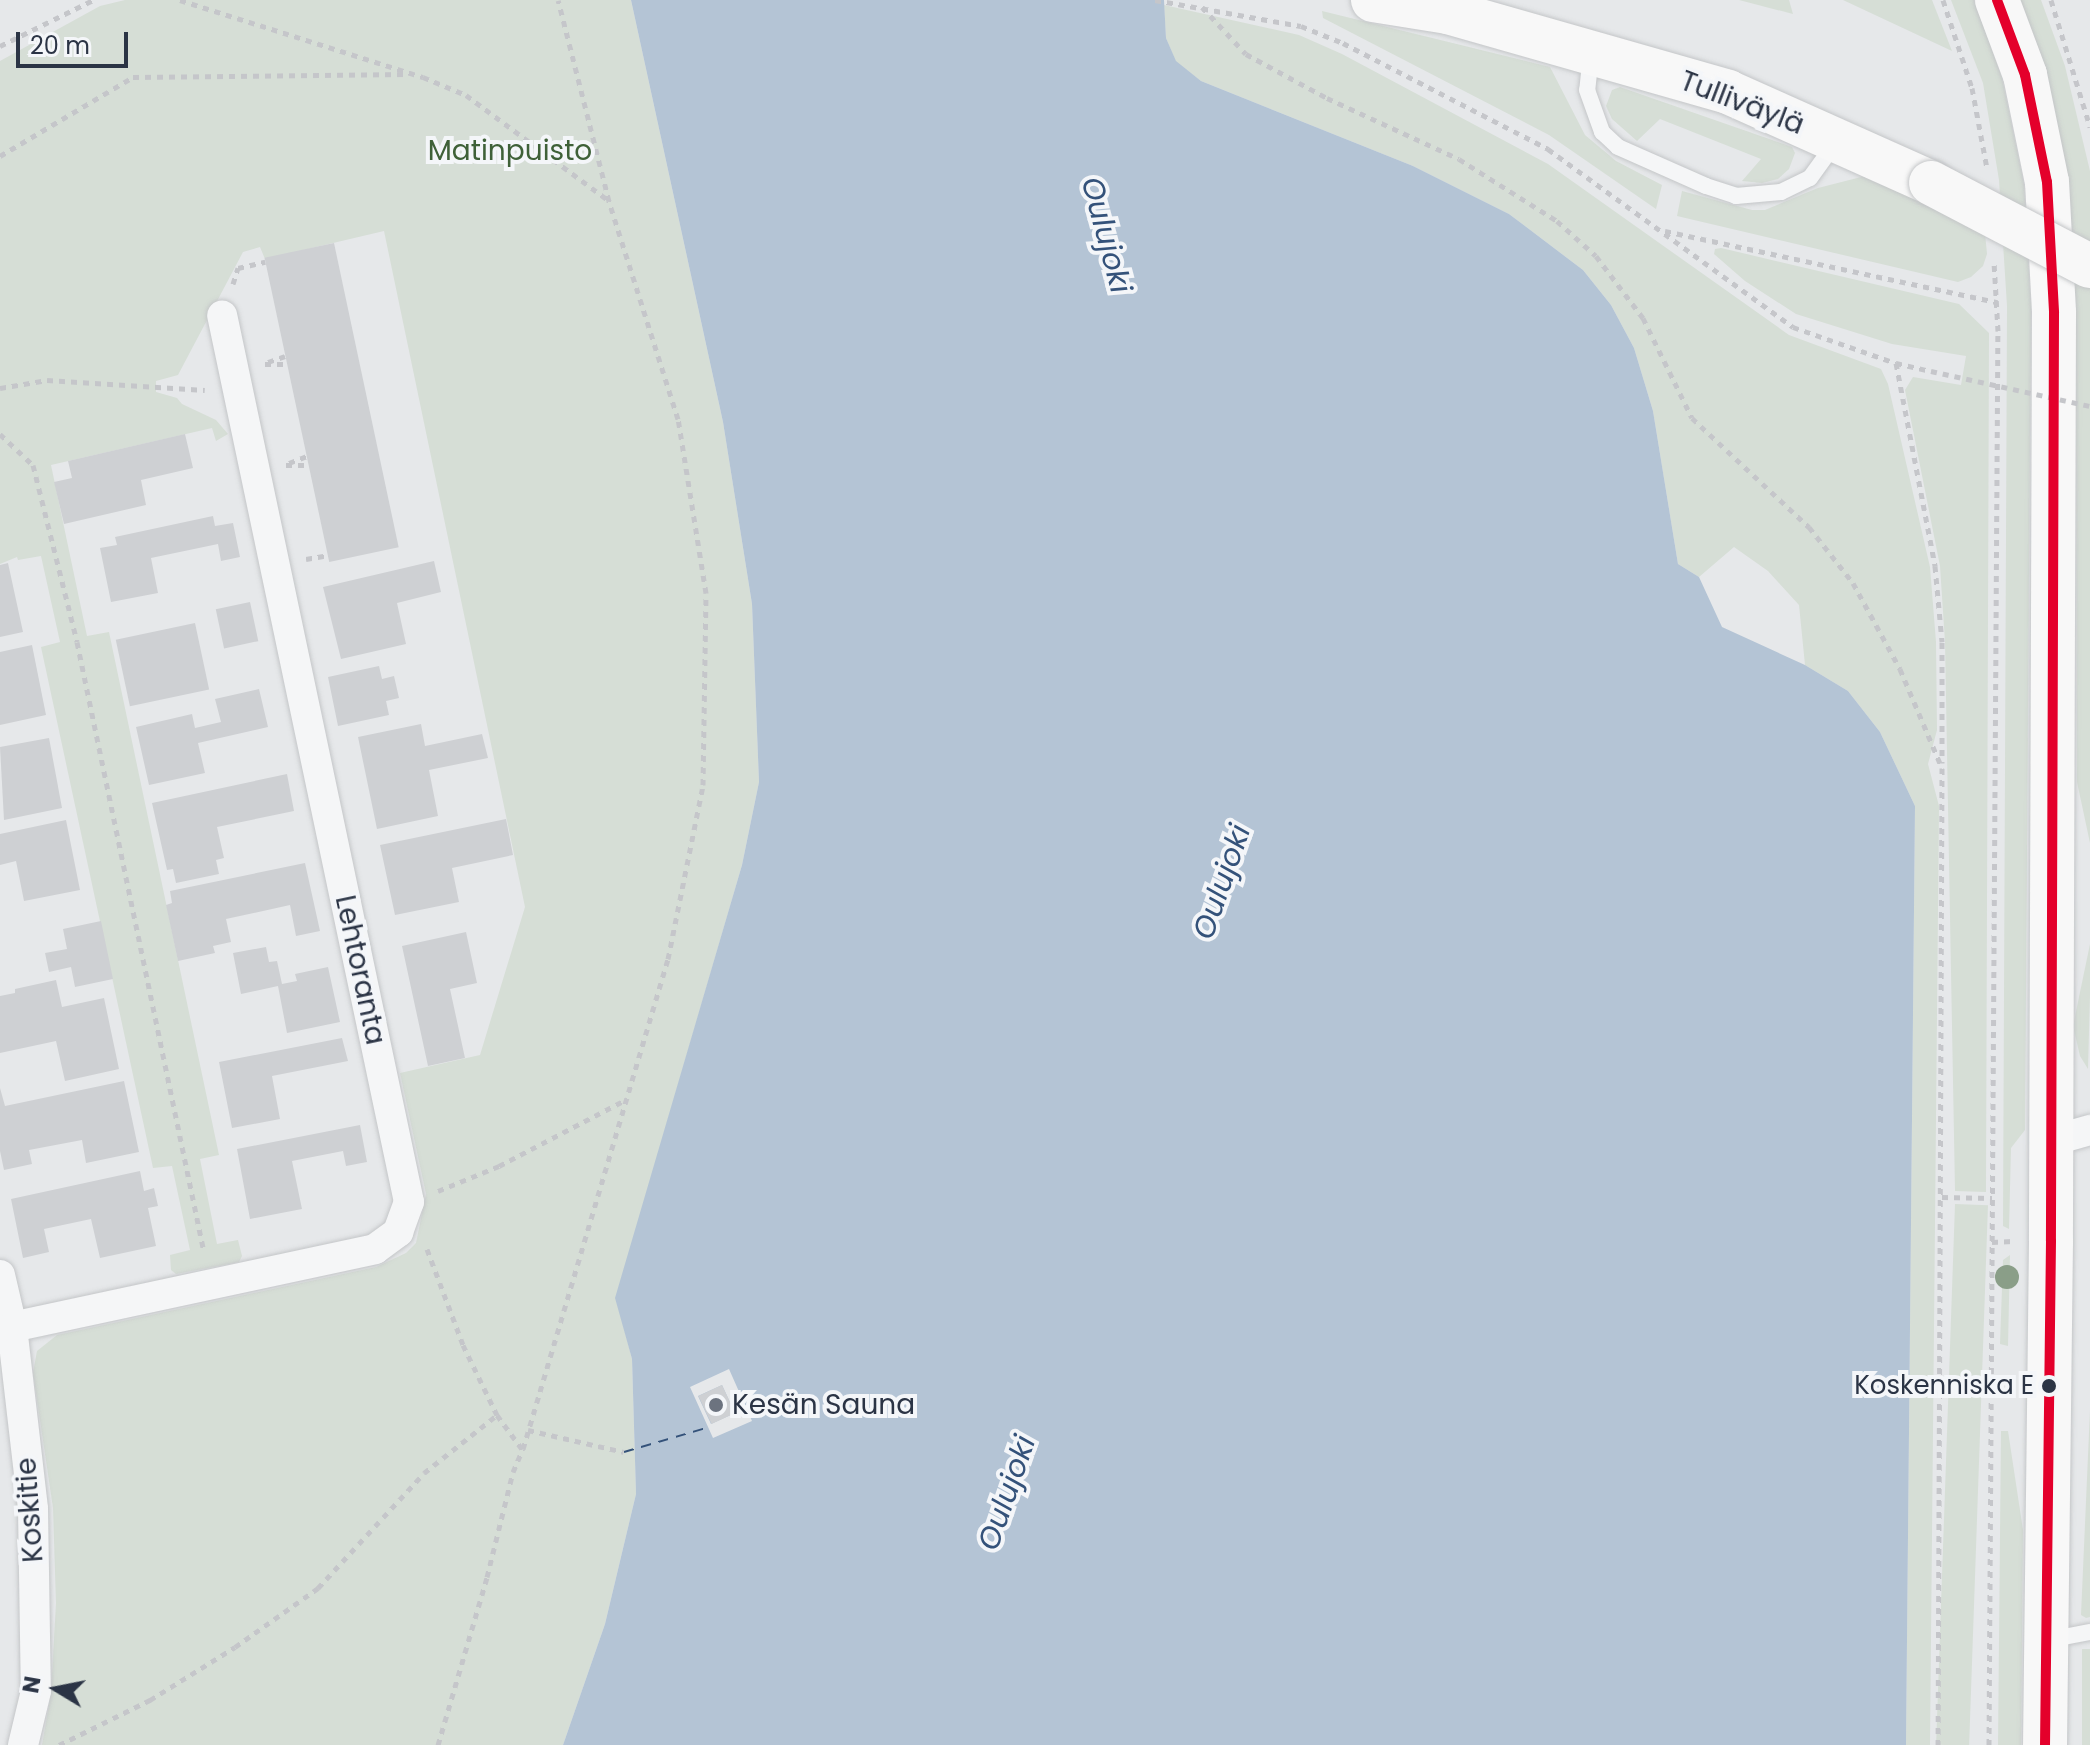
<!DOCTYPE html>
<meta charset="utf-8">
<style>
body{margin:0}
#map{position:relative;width:2090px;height:1745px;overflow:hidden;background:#e6e8ea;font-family:Poppins,sans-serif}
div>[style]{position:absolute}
.green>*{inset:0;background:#d6ded6;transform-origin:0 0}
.water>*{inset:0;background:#b4c4d5}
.pier>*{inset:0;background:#e6e8ea}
.ferry>*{height:2px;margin-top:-1px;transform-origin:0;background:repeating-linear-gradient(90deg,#34527a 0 10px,transparent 0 18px)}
.building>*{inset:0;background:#ced0d3;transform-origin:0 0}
.path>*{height:5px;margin-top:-2.5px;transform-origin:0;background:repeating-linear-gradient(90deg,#c5c6ca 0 6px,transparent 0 12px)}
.roads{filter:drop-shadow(0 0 2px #c4c6c8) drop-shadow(0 0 2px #c4c6c8)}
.lane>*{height:16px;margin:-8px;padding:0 8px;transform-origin:8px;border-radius:8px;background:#f5f6f7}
.street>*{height:30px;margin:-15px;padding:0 15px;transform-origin:15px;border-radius:15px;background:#f5f6f7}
.secondary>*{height:44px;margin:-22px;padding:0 22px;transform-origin:22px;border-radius:22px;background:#f8f8f8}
.path-bridge>*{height:5px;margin-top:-2.5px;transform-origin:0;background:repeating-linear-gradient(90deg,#c5c6ca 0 6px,transparent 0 12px)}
.bridges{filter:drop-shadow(0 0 2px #c4c6c8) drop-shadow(0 0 2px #c4c6c8)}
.secondary-bridge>*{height:44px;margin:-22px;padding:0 22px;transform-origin:22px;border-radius:22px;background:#f8f8f8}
.bus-1>*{height:10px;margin:-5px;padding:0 5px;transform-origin:5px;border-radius:5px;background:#e4002b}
.trees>*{width:24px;height:24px;margin:-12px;border-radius:50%;background:#8a9e88}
.dots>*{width:22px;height:22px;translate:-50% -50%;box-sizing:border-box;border:4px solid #f4f6f9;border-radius:50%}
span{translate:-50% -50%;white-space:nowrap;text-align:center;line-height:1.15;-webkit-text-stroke:8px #f4f6f9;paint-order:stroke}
.bus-label{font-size:26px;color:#2b3445}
.right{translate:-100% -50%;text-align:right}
.street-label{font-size:28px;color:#2b3445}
.park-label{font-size:28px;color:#3f6138}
.poi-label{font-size:28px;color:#2b3445}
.left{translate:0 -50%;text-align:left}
.water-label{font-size:30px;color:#34527a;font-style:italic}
.north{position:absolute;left:16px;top:1649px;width:80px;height:80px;-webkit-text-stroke:6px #f4f6f9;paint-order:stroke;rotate:280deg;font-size:22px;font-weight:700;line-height:32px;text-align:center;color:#2b3445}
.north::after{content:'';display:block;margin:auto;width:28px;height:36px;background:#2b3445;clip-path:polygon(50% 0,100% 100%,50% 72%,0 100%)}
.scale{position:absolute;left:16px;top:32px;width:112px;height:36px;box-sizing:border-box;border:4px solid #2b3445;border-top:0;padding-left:10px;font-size:24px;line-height:28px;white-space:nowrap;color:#2b3445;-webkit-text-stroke:6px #f4f6f9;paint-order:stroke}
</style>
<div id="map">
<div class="green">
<i style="clip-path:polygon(125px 0,631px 0,723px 422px,752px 604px,759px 782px,742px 865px,616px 1298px,632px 1359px,636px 1494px,605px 1624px,563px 1745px,42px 1745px,51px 1693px,56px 1603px,53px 1508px,33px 1373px,37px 1351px,57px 1335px,376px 1267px,406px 1253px,416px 1243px,426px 1194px,400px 1073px,480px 1055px,525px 907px,384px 231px,265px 259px,260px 247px,243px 252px,178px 375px,156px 381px,156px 392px,177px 398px,182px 404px,216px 420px,228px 434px,216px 441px,212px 428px,51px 465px,87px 636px,109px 632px,219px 1155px,200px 1159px,217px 1244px,238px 1240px,242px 1256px,239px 1262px,176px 1274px,171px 1270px,170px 1255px,190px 1250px,172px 1166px,153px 1168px,41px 647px,60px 642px,41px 556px,18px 560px,17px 557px,0 564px,0 61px,100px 6px)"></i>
<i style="clip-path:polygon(1739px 0,1789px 0,1793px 14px)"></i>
<i style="clip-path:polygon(1843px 0,1932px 0,1952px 51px)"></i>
<i style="clip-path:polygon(1951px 0,1974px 0,2002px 78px,2024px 184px,2031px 308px,2025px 1130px,2011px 1148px,2009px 1229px,2003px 1226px,2007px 306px,1999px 180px,1983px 83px)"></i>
<i style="clip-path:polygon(2020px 0,2041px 0,2065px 66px,2090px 171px,2090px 843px,2077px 782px,2076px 315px,2069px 181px)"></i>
<i style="clip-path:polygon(1164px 5px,1299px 35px,1342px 54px,1548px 164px,1789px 335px,1881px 369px,1888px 384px,1930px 567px,1936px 642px,1937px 730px,1928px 764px,1939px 806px,1930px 1745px,1906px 1745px,1915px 806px,1880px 732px,1848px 691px,1805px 665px,1799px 605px,1768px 571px,1734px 547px,1699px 577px,1678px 564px,1653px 411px,1634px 348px,1611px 305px,1583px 270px,1509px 214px,1413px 166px,1201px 81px,1176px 62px,1166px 38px)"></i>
<i style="clip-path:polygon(1322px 11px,1550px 67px,1585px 135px,1616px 161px,1662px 185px,1656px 209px,1549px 135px,1323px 18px)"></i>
<i style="clip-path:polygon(1620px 87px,1792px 147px,1795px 153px,1789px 169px,1778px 179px,1762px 183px,1742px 181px,1761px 159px,1660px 119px,1637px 141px,1612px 119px,1606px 106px,1612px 90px)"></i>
<i style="clip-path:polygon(1865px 176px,1984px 222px,1987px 254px,1983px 266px,1971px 277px,1958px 282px,1677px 216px,1682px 191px,1752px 210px,1765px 210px,1818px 188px)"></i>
<i style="clip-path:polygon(1721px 248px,1959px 304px,1989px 333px,1986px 1192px,1955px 1191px,1945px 642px,1940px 566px,1905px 390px,1913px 377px,1961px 385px,1966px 356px,1892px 344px,1796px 314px,1745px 281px,1714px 254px,1715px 249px)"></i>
<i style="clip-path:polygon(2090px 944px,2090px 995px,2088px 1069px,2080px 1056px,2073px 1026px)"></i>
<i style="left:1955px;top:1204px;width:33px;height:541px;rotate:2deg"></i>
<i style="clip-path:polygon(2010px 1255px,2008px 1346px,2000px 1344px,2003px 1260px)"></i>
<i style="clip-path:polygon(2090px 1410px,2090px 1617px,2086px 1618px,2081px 1615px)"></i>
<i style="clip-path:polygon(2001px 1431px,2008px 1431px,2023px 1530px,2021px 1745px,1998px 1745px)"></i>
<i style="left:2090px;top:1649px;width:96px;height:8px;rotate:90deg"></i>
</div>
<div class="water">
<i style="clip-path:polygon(631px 0,1164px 0,1166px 38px,1176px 61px,1201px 81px,1413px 166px,1509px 214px,1583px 270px,1611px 305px,1634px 348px,1653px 411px,1678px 564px,1699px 577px,1722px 627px,1805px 665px,1848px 691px,1880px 732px,1915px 806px,1906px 1745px,563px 1745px,605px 1624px,636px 1494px,632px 1359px,615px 1298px,742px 865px,759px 782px,752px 604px,723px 422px)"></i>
</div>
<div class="pier">
<i style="clip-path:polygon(evenodd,729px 1369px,752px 1421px,713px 1438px,690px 1387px,729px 1369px,722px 1385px,735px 1413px,711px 1424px,698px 1396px,722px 1385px)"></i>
</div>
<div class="ferry">
<i style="left:624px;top:1452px;width:85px;rotate:-16.3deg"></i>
</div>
<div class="building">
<i style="left:334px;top:243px;width:311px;height:71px;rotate:78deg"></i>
<i style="clip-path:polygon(185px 434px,193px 468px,141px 480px,146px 505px,64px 524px,54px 482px,72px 478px,68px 461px)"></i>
<i style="clip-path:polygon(213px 516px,215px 526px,233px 523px,240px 557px,221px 561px,218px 544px,151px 558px,158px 593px,111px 602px,100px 548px,117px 545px,115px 537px)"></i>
<i style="clip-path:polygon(434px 561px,441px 592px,397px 603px,406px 644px,341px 659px,323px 587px)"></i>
<i style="clip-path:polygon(8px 563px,23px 632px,0 637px,0 565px)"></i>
<i style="left:250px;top:602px;width:40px;height:35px;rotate:78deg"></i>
<i style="left:195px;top:623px;width:68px;height:81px;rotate:78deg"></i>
<i style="clip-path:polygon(32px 645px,46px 715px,0 725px,0 652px)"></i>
<i style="clip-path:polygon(379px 666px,382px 679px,394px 676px,399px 698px,386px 701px,389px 715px,338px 726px,328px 677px)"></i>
<i style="clip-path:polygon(259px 689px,268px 727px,198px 743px,205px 773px,149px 785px,136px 727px,192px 714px,195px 728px,221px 722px,215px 699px)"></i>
<i style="clip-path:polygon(421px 724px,425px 746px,482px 734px,488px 758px,429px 770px,438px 816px,377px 829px,358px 737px)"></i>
<i style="clip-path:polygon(49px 738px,62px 808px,4px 820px,0 747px)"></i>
<i style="clip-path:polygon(287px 774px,294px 811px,217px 827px,224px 858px,216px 860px,219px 874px,176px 883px,173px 869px,167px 870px,152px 803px)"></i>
<i style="clip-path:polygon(506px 819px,513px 855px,452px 868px,459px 902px,395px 915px,380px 845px)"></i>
<i style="clip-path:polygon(66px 820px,80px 890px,24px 901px,16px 861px,0 865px,0 834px)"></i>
<i style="clip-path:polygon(305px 863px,320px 931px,296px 936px,290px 905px,226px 919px,231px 942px,213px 946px,215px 953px,178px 961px,166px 905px,172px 903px,170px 891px)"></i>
<i style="clip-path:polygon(101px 921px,113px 979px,75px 987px,71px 967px,49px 972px,45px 953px,67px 949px,63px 929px)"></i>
<i style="clip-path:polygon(466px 932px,477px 983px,450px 989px,465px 1058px,428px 1066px,402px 946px)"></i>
<i style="clip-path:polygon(266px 947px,269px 962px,277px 961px,282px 984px,297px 981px,295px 974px,328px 967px,340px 1022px,287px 1033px,278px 986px,241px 994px,233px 953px)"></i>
<i style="clip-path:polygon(56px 980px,62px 1007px,104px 998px,119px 1069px,65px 1081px,56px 1041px,0 1053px,0 996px,15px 993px,15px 989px)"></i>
<i style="clip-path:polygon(342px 1038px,348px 1061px,272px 1076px,280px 1119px,232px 1128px,219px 1062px)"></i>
<i style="clip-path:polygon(124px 1081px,139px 1152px,86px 1163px,82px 1140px,29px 1150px,32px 1164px,4px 1170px,0 1151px,0 1088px,5px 1106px)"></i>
<i style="clip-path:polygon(360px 1125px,367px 1162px,346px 1166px,343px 1151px,292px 1161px,302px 1209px,250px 1219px,237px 1149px)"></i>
<i style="clip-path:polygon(140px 1171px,144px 1191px,154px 1188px,158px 1206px,148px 1208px,156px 1246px,100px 1258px,91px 1219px,44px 1229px,49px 1252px,23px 1258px,11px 1199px)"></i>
<i style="left:722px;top:1385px;width:31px;height:26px;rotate:65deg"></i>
</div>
<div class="path">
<i style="left:180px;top:0;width:255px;rotate:17.6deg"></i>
<i style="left:423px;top:77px;width:47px;rotate:22.7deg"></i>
<i style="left:466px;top:95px;width:177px;rotate:36.5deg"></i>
<i style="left:1155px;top:0;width:148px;rotate:10.1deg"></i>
<i style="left:1301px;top:26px;width:45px;rotate:22deg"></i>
<i style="left:1343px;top:43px;width:231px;rotate:27.3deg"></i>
<i style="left:1548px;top:149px;width:303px;rotate:36deg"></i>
<i style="left:1793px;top:327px;width:109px;rotate:19.3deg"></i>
<i style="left:1896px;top:363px;width:36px;rotate:13deg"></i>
<i style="left:1943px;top:0;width:93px;rotate:71.8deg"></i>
<i style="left:1972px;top:88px;width:81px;rotate:79.4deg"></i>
<i style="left:2051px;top:0;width:133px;rotate:72.9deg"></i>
<i style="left:1202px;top:7px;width:64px;rotate:46.9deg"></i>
<i style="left:1246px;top:54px;width:92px;rotate:28.5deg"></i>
<i style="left:1327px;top:98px;width:145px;rotate:24.8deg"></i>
<i style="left:1459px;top:159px;width:116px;rotate:32.3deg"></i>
<i style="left:1557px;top:221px;width:52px;rotate:41.9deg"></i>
<i style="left:1596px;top:256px;width:78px;rotate:52.8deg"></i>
<i style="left:1643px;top:318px;width:111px;rotate:63.9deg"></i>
<i style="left:1692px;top:418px;width:160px;rotate:43deg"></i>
<i style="left:1809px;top:527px;width:71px;rotate:51.8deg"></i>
<i style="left:1853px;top:583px;width:98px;rotate:61.3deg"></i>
<i style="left:1900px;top:669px;width:108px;rotate:67deg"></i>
<i style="left:1942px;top:768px;width:977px;rotate:90.23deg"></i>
<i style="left:0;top:46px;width:104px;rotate:-26.3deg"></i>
<i style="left:0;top:156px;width:155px;rotate:-30.7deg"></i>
<i style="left:133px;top:77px;width:275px;rotate:-0.6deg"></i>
<i style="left:1665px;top:231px;width:340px;rotate:12.1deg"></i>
<i style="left:233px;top:284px;width:17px;rotate:-73deg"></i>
<i style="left:238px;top:268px;width:28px;rotate:-13deg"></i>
<i style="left:268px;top:362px;width:18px;rotate:-19deg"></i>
<i style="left:1896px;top:363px;width:207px;rotate:79.1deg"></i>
<i style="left:1935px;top:566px;width:76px;rotate:84.7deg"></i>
<i style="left:1942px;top:642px;width:121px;rotate:90deg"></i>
<i style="left:265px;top:364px;width:22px"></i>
<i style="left:0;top:388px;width:48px;rotate:-9.7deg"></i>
<i style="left:47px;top:380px;width:158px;rotate:3.6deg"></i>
<i style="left:0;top:434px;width:45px;rotate:43.2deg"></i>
<i style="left:33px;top:465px;width:182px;rotate:76deg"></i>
<i style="left:77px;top:642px;width:623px;rotate:78.24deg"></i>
<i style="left:289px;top:463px;width:19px;rotate:-21deg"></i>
<i style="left:286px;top:465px;width:22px"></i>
<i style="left:306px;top:559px;width:22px;rotate:-10deg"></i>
<i style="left:438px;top:1191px;width:66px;rotate:-22.3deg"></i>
<i style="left:499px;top:1166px;width:144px;rotate:-27.6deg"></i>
<i style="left:1942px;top:1197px;width:50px;rotate:1.1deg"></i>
<i style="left:1992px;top:1242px;width:21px;rotate:-3deg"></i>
<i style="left:427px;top:1249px;width:103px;rotate:69.4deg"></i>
<i style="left:463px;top:1345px;width:78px;rotate:64.1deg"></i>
<i style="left:497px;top:1415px;width:42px;rotate:53.7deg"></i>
<i style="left:528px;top:1430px;width:98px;rotate:12.9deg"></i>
<i style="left:59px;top:1745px;width:102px;rotate:-26.3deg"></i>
<i style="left:150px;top:1700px;width:100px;rotate:-31.9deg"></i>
<i style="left:235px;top:1647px;width:102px;rotate:-35.4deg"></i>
<i style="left:318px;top:1588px;width:156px;rotate:-47.3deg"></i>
<i style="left:424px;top:1473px;width:93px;rotate:-38.5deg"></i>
<i style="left:438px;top:1745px;width:175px;rotate:-73.7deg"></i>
<i style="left:487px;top:1577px;width:108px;rotate:-76.1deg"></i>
<i style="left:513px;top:1472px;width:25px;rotate:-67deg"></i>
<i style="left:523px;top:1449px;width:511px;rotate:-73.52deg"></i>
<i style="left:668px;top:959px;width:177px;rotate:-78.6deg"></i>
<i style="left:703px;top:785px;width:192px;rotate:-89.1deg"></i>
<i style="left:706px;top:593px;width:176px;rotate:-99.1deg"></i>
<i style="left:678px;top:419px;width:229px;rotate:-107.6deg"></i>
<i style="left:609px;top:201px;width:207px;rotate:-104.2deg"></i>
<i style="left:1989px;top:1745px;width:1414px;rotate:-89.64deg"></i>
<i style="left:1998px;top:331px;width:69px;rotate:-93.3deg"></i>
</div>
<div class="roads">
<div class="lane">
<i style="left:1591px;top:54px;width:36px;rotate:96deg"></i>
<i style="left:1587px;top:90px;width:45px;rotate:70.3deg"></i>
<i style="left:1602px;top:132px;width:22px;rotate:43deg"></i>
<i style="left:1618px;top:147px;width:96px;rotate:23.9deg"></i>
<i style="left:1706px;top:186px;width:32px;rotate:18deg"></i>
<i style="left:1736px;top:196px;width:45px;rotate:-5.1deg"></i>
<i style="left:1781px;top:192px;width:32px;rotate:-26deg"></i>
<i style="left:1810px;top:178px;width:44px;rotate:-54.2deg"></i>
<i style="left:2048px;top:1640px;width:43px;rotate:-10.8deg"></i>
</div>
<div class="street">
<i style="left:2051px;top:1141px;width:41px;rotate:-15.8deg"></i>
<i style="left:0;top:1275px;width:53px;rotate:77deg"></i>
<i style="left:12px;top:1327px;width:183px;rotate:83.4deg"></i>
<i style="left:33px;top:1509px;width:182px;rotate:89.1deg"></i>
<i style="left:36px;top:1691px;width:56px;rotate:103.5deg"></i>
<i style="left:12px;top:1327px;width:371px;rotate:-12.1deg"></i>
<i style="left:375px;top:1249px;width:29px;rotate:-36deg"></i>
<i style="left:398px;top:1232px;width:32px;rotate:-70deg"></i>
<i style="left:409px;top:1202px;width:906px;rotate:-101.9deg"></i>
</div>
<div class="secondary">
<i style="left:1373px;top:0;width:76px;rotate:9.1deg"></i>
<i style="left:1448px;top:12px;width:291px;rotate:15.9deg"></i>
<i style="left:1728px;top:92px;width:222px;rotate:24.1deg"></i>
<i style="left:1997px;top:0;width:80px;rotate:69.5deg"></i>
<i style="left:2025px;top:75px;width:109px;rotate:78.4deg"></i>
<i style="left:2047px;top:182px;width:131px;rotate:86.9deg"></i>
<i style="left:2054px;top:313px;width:928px;rotate:90.19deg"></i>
<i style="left:2051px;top:1241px;width:504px;rotate:90.68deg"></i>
</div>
</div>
<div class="path-bridge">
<i style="left:1931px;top:371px;width:163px;rotate:12.4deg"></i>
</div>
<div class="bridges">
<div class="secondary-bridge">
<i style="left:1931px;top:183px;width:179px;rotate:27.6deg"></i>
</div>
</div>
<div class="bus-1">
<i style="left:1997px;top:0;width:80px;rotate:69.5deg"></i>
<i style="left:2025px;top:75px;width:109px;rotate:78.4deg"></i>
<i style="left:2047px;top:182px;width:131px;rotate:86.9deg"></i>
<i style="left:2054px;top:313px;width:928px;rotate:90.19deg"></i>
<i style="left:2051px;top:1241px;width:504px;rotate:90.68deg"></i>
</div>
<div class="trees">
<i style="left:2007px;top:1277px"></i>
</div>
<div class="dots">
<i style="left:2049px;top:1386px;background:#2b3445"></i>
<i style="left:716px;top:1405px;background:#6c737f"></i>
</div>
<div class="bus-label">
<span class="right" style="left:2034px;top:1386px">Koskenniska E</span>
</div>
<div class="street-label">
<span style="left:1742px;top:103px;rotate:21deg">Tulliväylä</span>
<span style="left:360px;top:970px;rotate:78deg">Lehtoranta</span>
<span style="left:30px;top:1510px;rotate:-94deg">Koskitie</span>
</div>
<div class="park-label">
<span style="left:510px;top:151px">Matinpuisto</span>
</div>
<div class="poi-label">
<span class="left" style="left:732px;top:1405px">Kesän Sauna</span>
</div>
<div class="water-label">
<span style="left:1106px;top:235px;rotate:75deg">Oulujoki</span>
<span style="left:1222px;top:882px;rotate:-71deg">Oulujoki</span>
<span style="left:1007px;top:1493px;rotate:-71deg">Oulujoki</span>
</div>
<div class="north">N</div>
<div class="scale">20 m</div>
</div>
